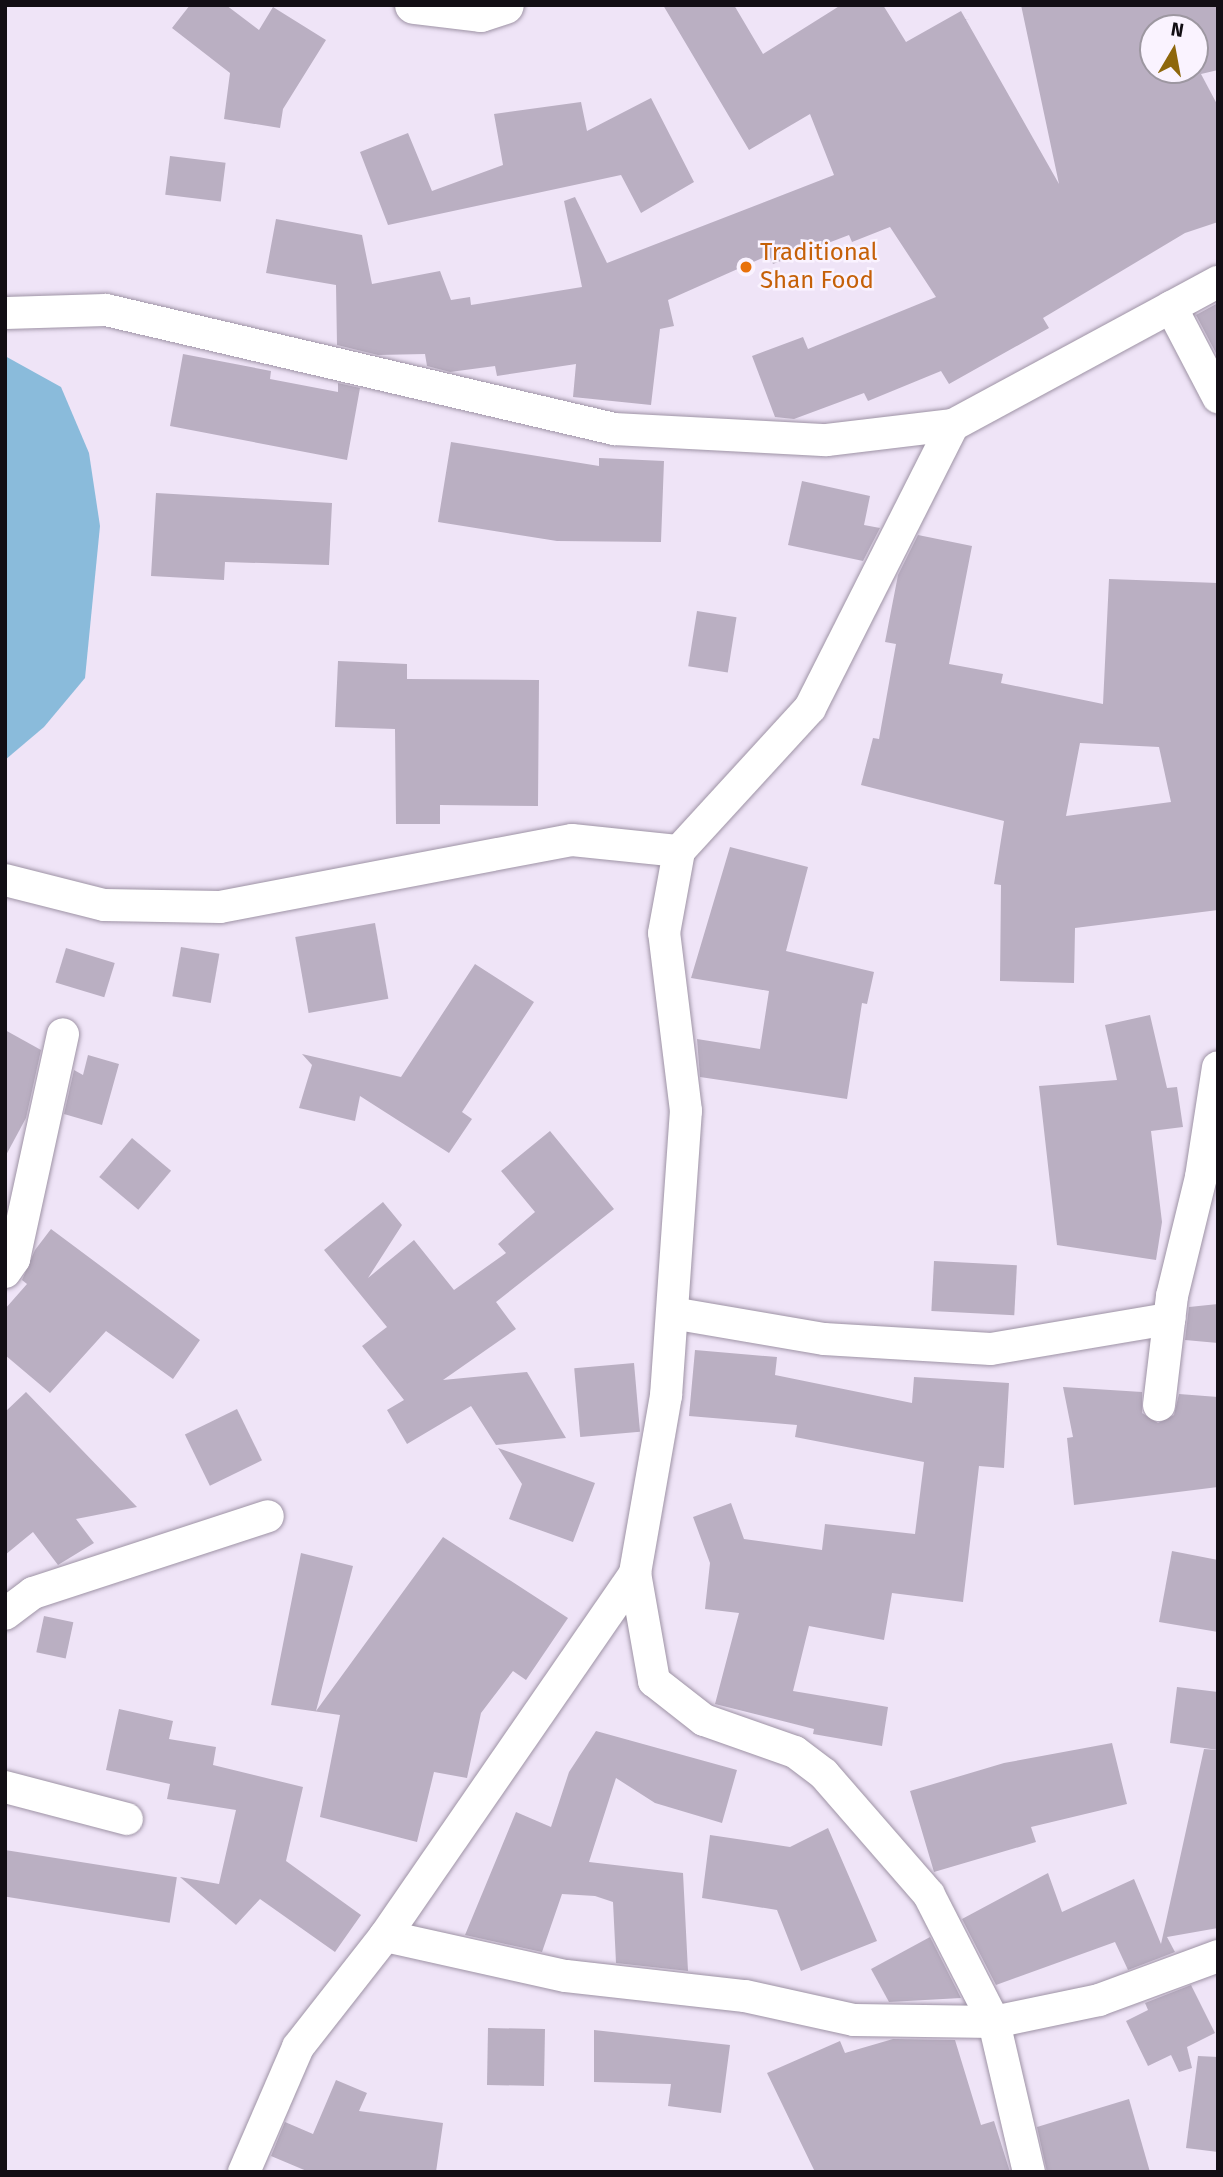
<!DOCTYPE html>
<style>
body{margin:0}
#map{position:relative;width:1223px;height:2177px;overflow:hidden;background:#efe4f7;font-family:"Fira Sans",sans-serif}
div>[style]{position:absolute}
.water>*{inset:0;background:#8abbdb}
.building>*{inset:0;background:#baafc2;transform-origin:0 0}
.roads{filter:drop-shadow(0 0 2px #9e93a5) drop-shadow(0 0 2px #9e93a5)}
.minor>*{height:32px;margin:-16px;padding:0 16px;transform-origin:16px;border-radius:16px;background:#fff}
.tertiary>*{height:38px;margin:-19px;padding:0 19px;transform-origin:19px;border-radius:19px;background:#fff}
.dots>*{width:19px;height:19px;translate:-50% -50%;box-sizing:border-box;border:4px solid #faf3ff;border-radius:50%}
span{translate:-50% -50%;white-space:nowrap;text-align:center;line-height:1.15;-webkit-text-stroke:5px #faf3ff;paint-order:stroke}
.food-label{font-size:24px;color:#c56008}
.left{translate:0 -50%;text-align:left}
.frame{position:absolute;inset:0;border:7px solid #120e14;pointer-events:none}
.north{position:absolute;left:1139px;top:14px;width:70px;height:70px;box-sizing:border-box;background:#faf3ff;border:2px solid #9d97a1;border-radius:50%;rotate:10deg;font-size:19px;font-weight:700;line-height:28px;text-align:center;color:#120e14}
.north::after{content:'';display:block;margin:auto;width:24px;height:32px;background:#8e670c;clip-path:polygon(50% 0,100% 100%,50% 72%,0 100%)}
</style>
<div id="map">
<div class="water">
<i style="clip-path:polygon(5px 356px,61px 387px,89px 453px,100px 526px,85px 678px,44px 727px,5px 760px)"></i>
</div>
<div class="building">
<i style="clip-path:polygon(190px 5px,226px 5px,259px 30px,273px 7px,326px 40px,283px 109px,280px 128px,224px 119px,230px 73px,172px 28px)"></i>
<i style="clip-path:polygon(evenodd,663px 5px,734px 5px,763px 54px,841px 5px,883px 5px,906px 42px,961px 11px,1059px 184px,1021px 5px,1218px 5px,1218px 70px,1201px 74px,1218px 106px,1218px 222px,1185px 233px,1043px 318px,1049px 328px,949px 384px,941px 371px,868px 401px,864px 393px,794px 419px,775px 417px,752px 356px,803px 337px,808px 349px,936px 297px,890px 227px,852px 242px,849px 235px,773px 264px,769px 255px,668px 300px,674px 326px,660px 329px,651px 405px,573px 397px,576px 364px,497px 376px,495px 366px,450px 372px,427px 366px,425px 354px,378px 355px,337px 345px,336px 285px,266px 273px,276px 219px,362px 235px,372px 284px,440px 271px,451px 300px,470px 297px,471px 305px,582px 287px,564px 201px,575px 197px,607px 263px,834px 175px,810px 114px,749px 150px,663px 5px,1153px 28px,1195px 28px,1195px 70px,1153px 70px,1153px 28px)"></i>
<i style="clip-path:polygon(651px 98px,694px 182px,641px 213px,621px 175px,388px 225px,360px 152px,408px 133px,432px 191px,503px 165px,494px 114px,581px 102px,587px 131px)"></i>
<i style="left:170px;top:156px;width:56px;height:39px;rotate:7deg"></i>
<i style="clip-path:polygon(1218px 303px,1218px 357px,1196px 315px)"></i>
<i style="clip-path:polygon(183px 354px,271px 371px,270px 379px,338px 392px,338px 383px,360px 388px,347px 460px,170px 426px)"></i>
<i style="clip-path:polygon(451px 442px,599px 466px,599px 458px,664px 461px,661px 542px,557px 541px,438px 522px)"></i>
<i style="clip-path:polygon(802px 481px,870px 496px,864px 525px,880px 528px,863px 561px,788px 545px)"></i>
<i style="clip-path:polygon(156px 493px,332px 503px,329px 565px,225px 562px,224px 580px,151px 576px)"></i>
<i style="clip-path:polygon(evenodd,918px 535px,972px 546px,949px 664px,1003px 674px,1001px 683px,1103px 704px,1109px 579px,1218px 583px,1218px 910px,1075px 928px,1074px 983px,1000px 981px,1001px 885px,994px 884px,1004px 821px,861px 785px,873px 738px,879px 739px,896px 644px,885px 642px,898px 575px,918px 535px,1080px 743px,1159px 747px,1171px 802px,1066px 816px,1080px 743px)"></i>
<i style="left:697px;top:611px;width:40px;height:56px;rotate:9deg"></i>
<i style="clip-path:polygon(338px 661px,407px 664px,407px 679px,539px 680px,538px 806px,440px 805px,440px 824px,396px 824px,395px 729px,335px 727px)"></i>
<i style="clip-path:polygon(730px 847px,808px 867px,786px 951px,874px 972px,867px 1004px,862px 1003px,847px 1099px,700px 1077px,697px 1039px,760px 1049px,769px 991px,691px 978px)"></i>
<i style="left:375px;top:923px;width:77px;height:81px;rotate:80deg"></i>
<i style="left:181px;top:947px;width:39px;height:50px;rotate:10deg"></i>
<i style="left:66px;top:948px;width:51px;height:36px;rotate:17deg"></i>
<i style="clip-path:polygon(475px 964px,534px 1002px,462px 1112px,472px 1119px,449px 1153px,360px 1096px,355px 1121px,299px 1108px,312px 1065px,302px 1054px,401px 1077px)"></i>
<i style="clip-path:polygon(1150px 1015px,1167px 1088px,1177px 1087px,1183px 1127px,1151px 1131px,1162px 1222px,1156px 1260px,1057px 1245px,1039px 1086px,1117px 1080px,1105px 1025px)"></i>
<i style="clip-path:polygon(5px 1030px,41px 1050px,26px 1118px,5px 1157px)"></i>
<i style="clip-path:polygon(88px 1055px,119px 1064px,102px 1125px,64px 1114px,74px 1070px,83px 1075px)"></i>
<i style="clip-path:polygon(550px 1131px,614px 1209px,496px 1302px,516px 1329px,443px 1380px,527px 1372px,566px 1438px,496px 1445px,471px 1406px,407px 1444px,387px 1410px,404px 1400px,362px 1346px,387px 1327px,324px 1250px,383px 1202px,402px 1225px,368px 1278px,414px 1240px,454px 1290px,506px 1253px,498px 1244px,535px 1212px,501px 1171px)"></i>
<i style="left:132px;top:1138px;width:51px;height:51px;rotate:40deg"></i>
<i style="clip-path:polygon(51px 1229px,200px 1340px,173px 1379px,106px 1331px,50px 1393px,5px 1355px,5px 1309px,27px 1284px,22px 1280px,35px 1250px)"></i>
<i style="left:934px;top:1261px;width:83px;height:50px;rotate:3deg"></i>
<i style="clip-path:polygon(1218px 1304px,1218px 1343px,1185px 1340px,1189px 1307px)"></i>
<i style="clip-path:polygon(695px 1350px,777px 1357px,775px 1375px,912px 1403px,914px 1377px,1009px 1383px,1004px 1468px,979px 1466px,963px 1602px,892px 1593px,884px 1640px,809px 1626px,793px 1691px,888px 1707px,882px 1746px,813px 1734px,814px 1729px,715px 1704px,739px 1613px,705px 1609px,710px 1563px,693px 1517px,731px 1503px,744px 1539px,822px 1550px,825px 1524px,915px 1534px,924px 1462px,795px 1437px,797px 1425px,689px 1416px)"></i>
<i style="left:634px;top:1363px;width:69px;height:60px;rotate:85deg"></i>
<i style="clip-path:polygon(1063px 1387px,1142px 1392px,1142px 1413px,1158px 1423px,1174px 1415px,1179px 1394px,1218px 1397px,1218px 1487px,1074px 1505px,1067px 1438px,1073px 1437px)"></i>
<i style="clip-path:polygon(26px 1392px,137px 1507px,76px 1519px,94px 1543px,58px 1565px,33px 1532px,5px 1555px,5px 1412px)"></i>
<i style="left:237px;top:1409px;width:57px;height:58px;rotate:64deg"></i>
<i style="clip-path:polygon(498px 1448px,595px 1483px,573px 1542px,509px 1519px,522px 1484px)"></i>
<i style="clip-path:polygon(443px 1537px,568px 1618px,526px 1680px,513px 1671px,481px 1713px,467px 1778px,434px 1772px,417px 1842px,320px 1817px,340px 1715px,271px 1705px,301px 1553px,353px 1566px,316px 1711px)"></i>
<i style="clip-path:polygon(1172px 1551px,1218px 1560px,1218px 1632px,1159px 1622px)"></i>
<i style="left:44px;top:1616px;width:30px;height:37px;rotate:12deg"></i>
<i style="clip-path:polygon(1177px 1687px,1218px 1692px,1218px 1750px,1170px 1743px)"></i>
<i style="clip-path:polygon(119px 1709px,173px 1721px,169px 1739px,216px 1747px,213px 1765px,303px 1787px,286px 1861px,361px 1915px,335px 1952px,260px 1899px,236px 1925px,180px 1877px,219px 1884px,236px 1810px,167px 1799px,170px 1784px,106px 1770px)"></i>
<i style="clip-path:polygon(596px 1731px,737px 1770px,722px 1823px,655px 1803px,616px 1778px,589px 1862px,683px 1873px,688px 1971px,616px 1963px,613px 1902px,595px 1896px,562px 1894px,542px 1952px,465px 1935px,516px 1812px,551px 1827px,569px 1772px)"></i>
<i style="clip-path:polygon(1112px 1743px,1127px 1804px,1031px 1827px,1036px 1842px,934px 1872px,910px 1791px,1004px 1763px)"></i>
<i style="clip-path:polygon(1204px 1749px,1218px 1750px,1218px 1928px,1167px 1937px,1175px 1952px,1128px 1970px,1115px 1942px,996px 1985px,962px 1919px,1048px 1873px,1062px 1912px,1134px 1879px,1161px 1944px)"></i>
<i style="clip-path:polygon(828px 1828px,877px 1941px,801px 1971px,777px 1910px,702px 1898px,710px 1835px,790px 1847px)"></i>
<i style="left:5px;top:1850px;width:174px;height:46px;rotate:9deg"></i>
<i style="clip-path:polygon(930px 1937px,961px 1998px,889px 2002px,871px 1969px)"></i>
<i style="clip-path:polygon(1191px 1985px,1215px 2033px,1187px 2047px,1192px 2068px,1179px 2072px,1171px 2055px,1148px 2066px,1126px 2021px,1148px 2010px,1145px 2003px)"></i>
<i style="left:488px;top:2028px;width:57px;height:57px;rotate:1deg"></i>
<i style="clip-path:polygon(594px 2030px,730px 2045px,721px 2113px,668px 2106px,671px 2084px,594px 2082px)"></i>
<i style="clip-path:polygon(893px 2039px,955px 2040px,981px 2125px,994px 2121px,1010px 2172px,815px 2172px,767px 2073px,840px 2041px,845px 2053px)"></i>
<i style="clip-path:polygon(1198px 2056px,1218px 2057px,1218px 2152px,1186px 2148px)"></i>
<i style="clip-path:polygon(336px 2080px,367px 2093px,359px 2111px,443px 2123px,436px 2172px,309px 2172px,271px 2156px,285px 2122px,313px 2134px)"></i>
<i style="clip-path:polygon(1129px 2099px,1150px 2172px,1047px 2172px,1037px 2127px)"></i>
</div>
<div class="roads">
<div class="minor">
<i style="left:1171px;top:307px;width:102px;rotate:62.4deg"></i>
<i style="left:5px;top:313px;width:101px;rotate:-1.7deg"></i>
<i style="left:106px;top:310px;width:522px;rotate:13.18deg"></i>
<i style="left:614px;top:429px;width:213px;rotate:3deg"></i>
<i style="left:827px;top:440px;width:127px;rotate:-6.8deg"></i>
<i style="left:953px;top:425px;width:301px;rotate:-28.4deg"></i>
<i style="left:5px;top:880px;width:102px;rotate:14.2deg"></i>
<i style="left:104px;top:905px;width:116px;rotate:1deg"></i>
<i style="left:220px;top:907px;width:358px;rotate:-10.8deg"></i>
<i style="left:572px;top:840px;width:108px;rotate:5.9deg"></i>
<i style="left:5px;top:1272px;width:16px;rotate:-55deg"></i>
<i style="left:14px;top:1259px;width:230px;rotate:-77.7deg"></i>
<i style="left:672px;top:1313px;width:154px;rotate:9.7deg"></i>
<i style="left:824px;top:1339px;width:167px;rotate:3.4deg"></i>
<i style="left:991px;top:1349px;width:181px;rotate:-9.6deg"></i>
<i style="left:1159px;top:1405px;width:110px;rotate:-83.2deg"></i>
<i style="left:1172px;top:1296px;width:122px;rotate:-76.3deg"></i>
<i style="left:1201px;top:1177px;width:111px;rotate:-81.2deg"></i>
<i style="left:635px;top:1573px;width:110px;rotate:80deg"></i>
<i style="left:654px;top:1681px;width:63px;rotate:38deg"></i>
<i style="left:704px;top:1720px;width:96px;rotate:19.4deg"></i>
<i style="left:795px;top:1752px;width:36px;rotate:37deg"></i>
<i style="left:824px;top:1774px;width:160px;rotate:49deg"></i>
<i style="left:929px;top:1895px;width:143px;rotate:62.9deg"></i>
<i style="left:994px;top:2022px;width:154px;rotate:76.9deg"></i>
<i style="left:5px;top:1614px;width:35px;rotate:-37deg"></i>
<i style="left:33px;top:1593px;width:247px;rotate:-18.1deg"></i>
<i style="left:5px;top:1787px;width:126px;rotate:14.7deg"></i>
<i style="left:385px;top:1936px;width:185px;rotate:12.5deg"></i>
<i style="left:566px;top:1976px;width:180px;rotate:6.4deg"></i>
<i style="left:745px;top:1996px;width:112px;rotate:12.4deg"></i>
<i style="left:854px;top:2020px;width:140px;rotate:0.8deg"></i>
<i style="left:994px;top:2022px;width:107px;rotate:-11.8deg"></i>
<i style="left:1099px;top:2000px;width:127px;rotate:-20.3deg"></i>
<i style="left:244px;top:2172px;width:136px;rotate:-66.6deg"></i>
<i style="left:298px;top:2047px;width:141px;rotate:-51.9deg"></i>
<i style="left:385px;top:1936px;width:441px;rotate:-55.4deg"></i>
<i style="left:635px;top:1573px;width:180px;rotate:-80.1deg"></i>
<i style="left:666px;top:1396px;width:286px;rotate:-86deg"></i>
<i style="left:686px;top:1111px;width:179px;rotate:-97deg"></i>
<i style="left:664px;top:933px;width:83px;rotate:-79.6deg"></i>
<i style="left:679px;top:851px;width:194px;rotate:-47.5deg"></i>
<i style="left:810px;top:708px;width:317px;rotate:-63.2deg"></i>
</div>
<div class="tertiary">
<i style="left:414px;top:5px;width:67px;rotate:6.8deg"></i>
<i style="left:481px;top:13px;width:25px;rotate:-18deg"></i>
</div>
</div>
<div class="dots">
<i style="left:746px;top:267px;background:#e8710a"></i>
</div>
<div class="food-label">
<span class="left" style="left:760px;top:267px">Traditional<br>Shan Food</span>
</div>
<div class="frame"></div>
<div class="north">N</div>
</div>
